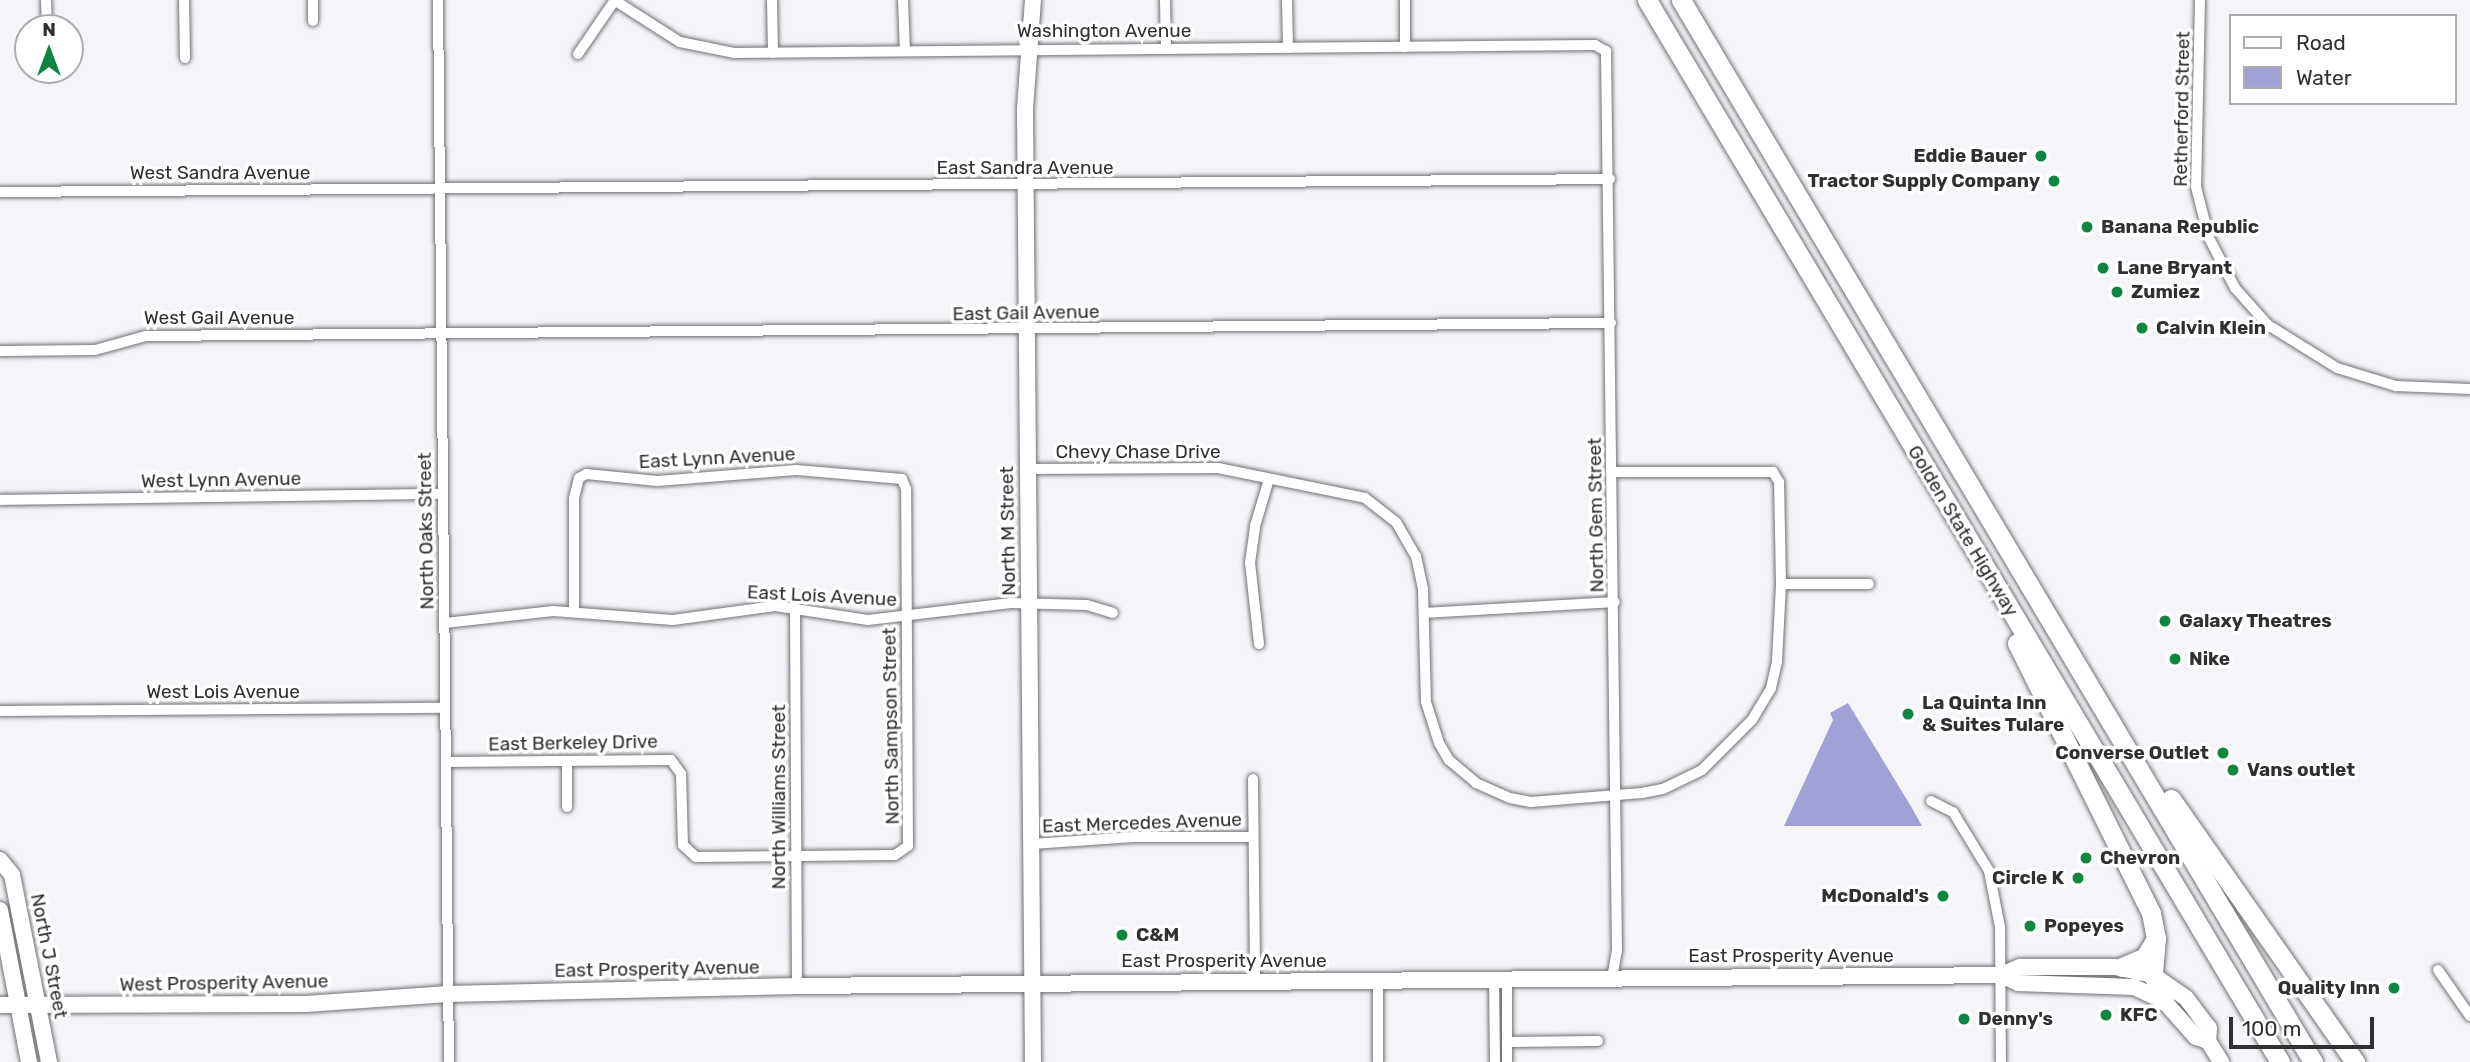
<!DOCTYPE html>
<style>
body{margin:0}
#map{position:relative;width:2470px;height:1062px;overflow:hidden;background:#f4f4f9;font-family:Rubik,sans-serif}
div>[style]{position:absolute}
.water>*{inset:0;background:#a1a1d8}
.roads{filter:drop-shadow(0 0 2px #717175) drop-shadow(0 0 2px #717175)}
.street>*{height:10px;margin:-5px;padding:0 5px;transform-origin:5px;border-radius:5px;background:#fff}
.secondary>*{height:16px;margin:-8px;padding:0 8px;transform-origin:8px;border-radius:8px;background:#fff}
.highway>*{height:19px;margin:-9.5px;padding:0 9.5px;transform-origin:9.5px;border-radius:9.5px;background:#fff}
.dots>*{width:19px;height:19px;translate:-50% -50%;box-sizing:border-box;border:4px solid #fff;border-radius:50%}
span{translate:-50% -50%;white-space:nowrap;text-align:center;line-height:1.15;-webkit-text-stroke:7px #fff;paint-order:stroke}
.street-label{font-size:19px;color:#303032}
.poi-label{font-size:19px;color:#303032;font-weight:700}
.right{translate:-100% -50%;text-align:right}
.left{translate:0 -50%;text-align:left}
.legend{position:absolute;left:2229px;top:14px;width:228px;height:91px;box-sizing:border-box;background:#fff;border:2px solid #acacad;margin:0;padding:9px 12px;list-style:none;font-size:21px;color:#303032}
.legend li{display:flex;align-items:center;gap:14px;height:35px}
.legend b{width:35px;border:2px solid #acacad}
.north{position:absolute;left:14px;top:14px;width:70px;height:70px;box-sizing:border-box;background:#fff;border:2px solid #acacad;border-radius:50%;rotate:0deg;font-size:19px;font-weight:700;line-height:28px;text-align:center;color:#303032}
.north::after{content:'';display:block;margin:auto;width:24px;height:32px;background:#0e8640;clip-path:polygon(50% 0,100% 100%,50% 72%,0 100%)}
.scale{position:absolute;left:2229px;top:1017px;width:145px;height:32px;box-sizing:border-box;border:4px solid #303032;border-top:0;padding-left:9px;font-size:21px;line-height:24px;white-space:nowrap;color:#303032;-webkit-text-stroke:5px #fff;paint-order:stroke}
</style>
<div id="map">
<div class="water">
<i style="clip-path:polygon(1848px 703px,1912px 808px,1922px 826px,1784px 826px,1833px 720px,1830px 713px)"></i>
</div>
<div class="roads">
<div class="street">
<i style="left:46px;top:0;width:28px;rotate:88deg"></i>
<i style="left:184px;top:0;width:58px;rotate:89deg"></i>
<i style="left:313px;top:0;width:21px;rotate:90deg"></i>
<i style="left:438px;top:0;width:1062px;rotate:89.41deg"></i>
<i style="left:614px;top:0;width:78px;rotate:32.5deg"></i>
<i style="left:680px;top:42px;width:55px;rotate:11.5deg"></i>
<i style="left:734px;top:53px;width:861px;rotate:-0.53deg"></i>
<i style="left:1595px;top:45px;width:13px;rotate:29deg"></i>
<i style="left:1606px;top:51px;width:899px;rotate:89.3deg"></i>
<i style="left:1617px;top:950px;width:28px;rotate:100deg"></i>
<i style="left:772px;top:0;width:53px;rotate:88.9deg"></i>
<i style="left:903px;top:0;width:51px;rotate:87.8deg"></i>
<i style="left:1165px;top:0;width:49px;rotate:88.8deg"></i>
<i style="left:1287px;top:0;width:48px;rotate:88.8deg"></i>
<i style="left:1405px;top:0;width:47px;rotate:90deg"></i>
<i style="left:2200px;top:0;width:187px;rotate:91.2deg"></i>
<i style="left:2196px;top:187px;width:53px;rotate:75.7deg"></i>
<i style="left:2209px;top:238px;width:56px;rotate:62.5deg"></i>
<i style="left:2235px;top:288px;width:50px;rotate:48.3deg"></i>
<i style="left:2268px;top:325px;width:81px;rotate:31.9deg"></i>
<i style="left:2337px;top:368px;width:62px;rotate:17deg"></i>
<i style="left:2396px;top:386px;width:74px;rotate:2.3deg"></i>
<i style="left:578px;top:54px;width:65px;rotate:-55.6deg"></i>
<i style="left:0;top:192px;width:1610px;rotate:-0.46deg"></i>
<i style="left:0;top:351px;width:95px;rotate:-0.6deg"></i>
<i style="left:95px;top:350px;width:53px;rotate:-15.4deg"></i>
<i style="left:146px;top:336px;width:1465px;rotate:-0.51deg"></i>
<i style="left:1028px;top:469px;width:190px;rotate:-0.3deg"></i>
<i style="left:1218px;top:468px;width:150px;rotate:11.5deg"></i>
<i style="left:1365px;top:498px;width:39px;rotate:38deg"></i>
<i style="left:1396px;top:522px;width:39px;rotate:60deg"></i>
<i style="left:1416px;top:556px;width:34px;rotate:78deg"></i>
<i style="left:1423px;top:589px;width:113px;rotate:88.5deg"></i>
<i style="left:1426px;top:702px;width:43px;rotate:72.4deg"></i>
<i style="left:1439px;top:743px;width:20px;rotate:60deg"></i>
<i style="left:1449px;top:760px;width:35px;rotate:40deg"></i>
<i style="left:1476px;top:783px;width:37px;rotate:24deg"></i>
<i style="left:1510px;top:798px;width:21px;rotate:11deg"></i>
<i style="left:1531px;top:802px;width:111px;rotate:-4.6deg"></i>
<i style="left:1642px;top:793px;width:21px;rotate:-11deg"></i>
<i style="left:1663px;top:789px;width:43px;rotate:-26deg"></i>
<i style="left:1702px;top:770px;width:71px;rotate:-45deg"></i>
<i style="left:1752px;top:720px;width:37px;rotate:-59deg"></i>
<i style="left:1771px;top:688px;width:28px;rotate:-77deg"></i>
<i style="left:1777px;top:661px;width:77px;rotate:-87deg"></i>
<i style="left:1781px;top:584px;width:102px;rotate:-91.1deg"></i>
<i style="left:1779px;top:482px;width:12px;rotate:-121deg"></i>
<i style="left:1773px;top:472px;width:160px;rotate:180deg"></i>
<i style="left:0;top:500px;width:443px;rotate:-0.8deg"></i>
<i style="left:1781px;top:584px;width:88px"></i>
<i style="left:795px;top:608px;width:378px;rotate:89.7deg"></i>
<i style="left:1424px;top:613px;width:191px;rotate:-3.3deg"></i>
<i style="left:445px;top:623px;width:109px;rotate:-6.3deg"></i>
<i style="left:553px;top:611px;width:120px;rotate:4.3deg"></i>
<i style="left:673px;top:620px;width:103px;rotate:-7.8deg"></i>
<i style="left:775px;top:606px;width:94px;rotate:8.6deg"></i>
<i style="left:868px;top:620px;width:144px;rotate:-6.8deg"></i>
<i style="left:1011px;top:603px;width:76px;rotate:1.5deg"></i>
<i style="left:1087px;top:605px;width:27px;rotate:17deg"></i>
<i style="left:1259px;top:644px;width:81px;rotate:-96.3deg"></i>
<i style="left:1250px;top:563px;width:37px;rotate:-82deg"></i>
<i style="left:1255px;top:526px;width:49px;rotate:-73.4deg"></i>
<i style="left:0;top:711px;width:445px;rotate:-0.4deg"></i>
<i style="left:567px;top:761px;width:46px;rotate:90deg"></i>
<i style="left:446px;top:762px;width:225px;rotate:-0.5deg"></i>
<i style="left:671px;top:760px;width:17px;rotate:54deg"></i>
<i style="left:681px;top:774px;width:71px;rotate:88.4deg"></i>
<i style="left:683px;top:845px;width:18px;rotate:43deg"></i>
<i style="left:696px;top:857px;width:199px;rotate:-0.6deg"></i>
<i style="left:895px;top:855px;width:16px;rotate:-35deg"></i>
<i style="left:908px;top:846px;width:357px;rotate:-90.3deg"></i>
<i style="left:906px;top:489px;width:11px;rotate:-112deg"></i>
<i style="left:902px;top:479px;width:106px;rotate:-175.1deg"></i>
<i style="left:796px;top:470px;width:139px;rotate:175.5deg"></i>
<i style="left:657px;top:481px;width:71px;rotate:-174.4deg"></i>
<i style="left:586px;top:474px;width:8px;rotate:150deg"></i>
<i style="left:579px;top:478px;width:21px;rotate:104deg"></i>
<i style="left:574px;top:498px;width:114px;rotate:90deg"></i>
<i style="left:1253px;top:779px;width:203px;rotate:89.4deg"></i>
<i style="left:1931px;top:801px;width:25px;rotate:27deg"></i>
<i style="left:1953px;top:812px;width:69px;rotate:58.6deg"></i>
<i style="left:1989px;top:871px;width:57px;rotate:78.9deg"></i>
<i style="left:2000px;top:927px;width:135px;rotate:89.6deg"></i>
<i style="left:1032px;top:844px;width:102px;rotate:-3.9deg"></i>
<i style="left:1134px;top:837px;width:119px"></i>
<i style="left:2438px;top:970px;width:56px;rotate:55.2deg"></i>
<i style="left:1494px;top:979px;width:83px;rotate:89.3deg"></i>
<i style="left:1507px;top:979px;width:83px;rotate:90deg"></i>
<i style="left:1507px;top:1042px;width:91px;rotate:-0.6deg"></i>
<i style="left:1378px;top:1062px;width:81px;rotate:-90deg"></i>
</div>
<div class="secondary">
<i style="left:1033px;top:0;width:110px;rotate:94.2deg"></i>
<i style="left:1025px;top:110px;width:952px;rotate:89.52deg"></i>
<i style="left:0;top:860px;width:19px;rotate:51deg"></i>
<i style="left:12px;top:875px;width:191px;rotate:78.8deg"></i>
<i style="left:0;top:910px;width:155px;rotate:79.2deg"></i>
<i style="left:2001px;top:975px;width:19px;rotate:25deg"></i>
<i style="left:2018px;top:983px;width:116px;rotate:2deg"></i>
<i style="left:2134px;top:987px;width:33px;rotate:25deg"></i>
<i style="left:2164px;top:1001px;width:48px;rotate:48.4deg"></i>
<i style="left:2196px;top:1037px;width:13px;rotate:18deg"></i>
<i style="left:0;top:1005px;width:306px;rotate:-0.2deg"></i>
<i style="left:306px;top:1004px;width:142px;rotate:-4deg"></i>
<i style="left:448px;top:994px;width:349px;rotate:-1.3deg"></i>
<i style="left:797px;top:986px;width:1204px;rotate:-0.52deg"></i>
<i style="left:2001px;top:975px;width:21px;rotate:-23deg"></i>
<i style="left:2020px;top:967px;width:95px"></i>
<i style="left:2115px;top:967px;width:39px;rotate:12deg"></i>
<i style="left:2153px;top:975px;width:40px;rotate:34.9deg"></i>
<i style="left:2186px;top:998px;width:38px;rotate:53deg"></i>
<i style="left:2209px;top:1028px;width:13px;rotate:94deg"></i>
<i style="left:2208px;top:1041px;width:25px;rotate:58deg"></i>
</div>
<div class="highway">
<i style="left:1647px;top:0;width:1236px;rotate:59.2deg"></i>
<i style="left:1681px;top:0;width:1236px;rotate:59.24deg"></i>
<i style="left:2017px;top:643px;width:301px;rotate:63.6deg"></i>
<i style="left:2151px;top:913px;width:25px;rotate:79deg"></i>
<i style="left:2156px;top:938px;width:37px;rotate:95deg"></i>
<i style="left:2153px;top:975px;width:28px;rotate:67deg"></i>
<i style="left:2171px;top:799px;width:321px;rotate:55deg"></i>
<i style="left:2122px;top:967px;width:25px;rotate:-23deg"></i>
<i style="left:2145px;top:957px;width:21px;rotate:-59deg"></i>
</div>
</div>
<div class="dots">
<i style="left:2041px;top:156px;background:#0e8640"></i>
<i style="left:2054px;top:181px;background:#0e8640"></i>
<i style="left:2087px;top:227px;background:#0e8640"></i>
<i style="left:2103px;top:268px;background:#0e8640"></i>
<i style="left:2117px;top:292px;background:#0e8640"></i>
<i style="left:2142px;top:328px;background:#0e8640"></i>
<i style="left:2165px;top:621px;background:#0e8640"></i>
<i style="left:2175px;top:659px;background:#0e8640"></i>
<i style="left:1908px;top:714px;background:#0e8640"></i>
<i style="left:2223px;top:753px;background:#0e8640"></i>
<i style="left:2233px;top:770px;background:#0e8640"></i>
<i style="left:2086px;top:858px;background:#0e8640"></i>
<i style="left:2078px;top:878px;background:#0e8640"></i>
<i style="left:1943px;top:896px;background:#0e8640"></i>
<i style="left:2030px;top:926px;background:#0e8640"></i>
<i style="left:1122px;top:935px;background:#0e8640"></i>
<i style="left:2394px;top:988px;background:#0e8640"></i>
<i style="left:2106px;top:1015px;background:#0e8640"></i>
<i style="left:1964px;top:1019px;background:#0e8640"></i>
</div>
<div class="street-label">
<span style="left:1104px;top:31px">Washington Avenue</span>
<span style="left:2182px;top:109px;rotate:-89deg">Retherford Street</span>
<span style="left:1025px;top:168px">East Sandra Avenue</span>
<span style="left:220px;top:173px">West Sandra Avenue</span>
<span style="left:1026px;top:313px;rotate:-1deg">East Gail Avenue</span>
<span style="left:219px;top:318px">West Gail Avenue</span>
<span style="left:1138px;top:452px">Chevy Chase Drive</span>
<span style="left:717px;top:458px;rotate:-3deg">East Lynn Avenue</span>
<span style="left:221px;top:480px;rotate:-1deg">West Lynn Avenue</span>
<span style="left:1596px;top:515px;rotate:-91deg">North Gem Street</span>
<span style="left:426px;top:531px;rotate:-91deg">North Oaks Street</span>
<span style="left:1008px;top:531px;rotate:-91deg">North M Street</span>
<span style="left:1963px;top:531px;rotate:59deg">Golden State Highway</span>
<span style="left:822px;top:596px;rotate:3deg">East Lois Avenue</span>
<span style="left:223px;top:692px">West Lois Avenue</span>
<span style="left:891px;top:726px;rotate:-91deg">North Sampson Street</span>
<span style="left:573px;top:743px;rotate:-1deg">East Berkeley Drive</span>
<span style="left:779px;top:797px;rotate:-90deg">North Williams Street</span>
<span style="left:1142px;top:823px;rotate:-2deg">East Mercedes Avenue</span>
<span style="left:49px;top:956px;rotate:79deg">North J Street</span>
<span style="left:1791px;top:956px">East Prosperity Avenue</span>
<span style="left:1224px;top:961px">East Prosperity Avenue</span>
<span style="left:657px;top:969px;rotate:-1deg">East Prosperity Avenue</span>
<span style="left:224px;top:983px;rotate:-1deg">West Prosperity Avenue</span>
</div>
<div class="poi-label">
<span class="right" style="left:2027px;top:156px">Eddie Bauer</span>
<span class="right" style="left:2040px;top:181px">Tractor Supply Company</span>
<span class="left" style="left:2101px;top:227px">Banana Republic</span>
<span class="left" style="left:2117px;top:268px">Lane Bryant</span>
<span class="left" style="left:2131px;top:292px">Zumiez</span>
<span class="left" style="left:2156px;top:328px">Calvin Klein</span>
<span class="left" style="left:2179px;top:621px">Galaxy Theatres</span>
<span class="left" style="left:2189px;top:659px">Nike</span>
<span class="left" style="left:1922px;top:714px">La Quinta Inn<br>&amp; Suites Tulare</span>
<span class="right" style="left:2209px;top:753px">Converse Outlet</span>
<span class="left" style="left:2247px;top:770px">Vans outlet</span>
<span class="left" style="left:2100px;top:858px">Chevron</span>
<span class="right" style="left:2064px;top:878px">Circle K</span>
<span class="right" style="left:1929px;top:896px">McDonald's</span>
<span class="left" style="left:2044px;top:926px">Popeyes</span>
<span class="left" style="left:1136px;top:935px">C&amp;M</span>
<span class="right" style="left:2380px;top:988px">Quality Inn</span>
<span class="left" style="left:2120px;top:1015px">KFC</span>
<span class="left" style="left:1978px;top:1019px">Denny's</span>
</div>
<ul class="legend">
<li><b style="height:9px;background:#fff"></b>Road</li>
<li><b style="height:19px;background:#a1a1d8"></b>Water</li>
</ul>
<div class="north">N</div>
<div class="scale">100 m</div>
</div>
